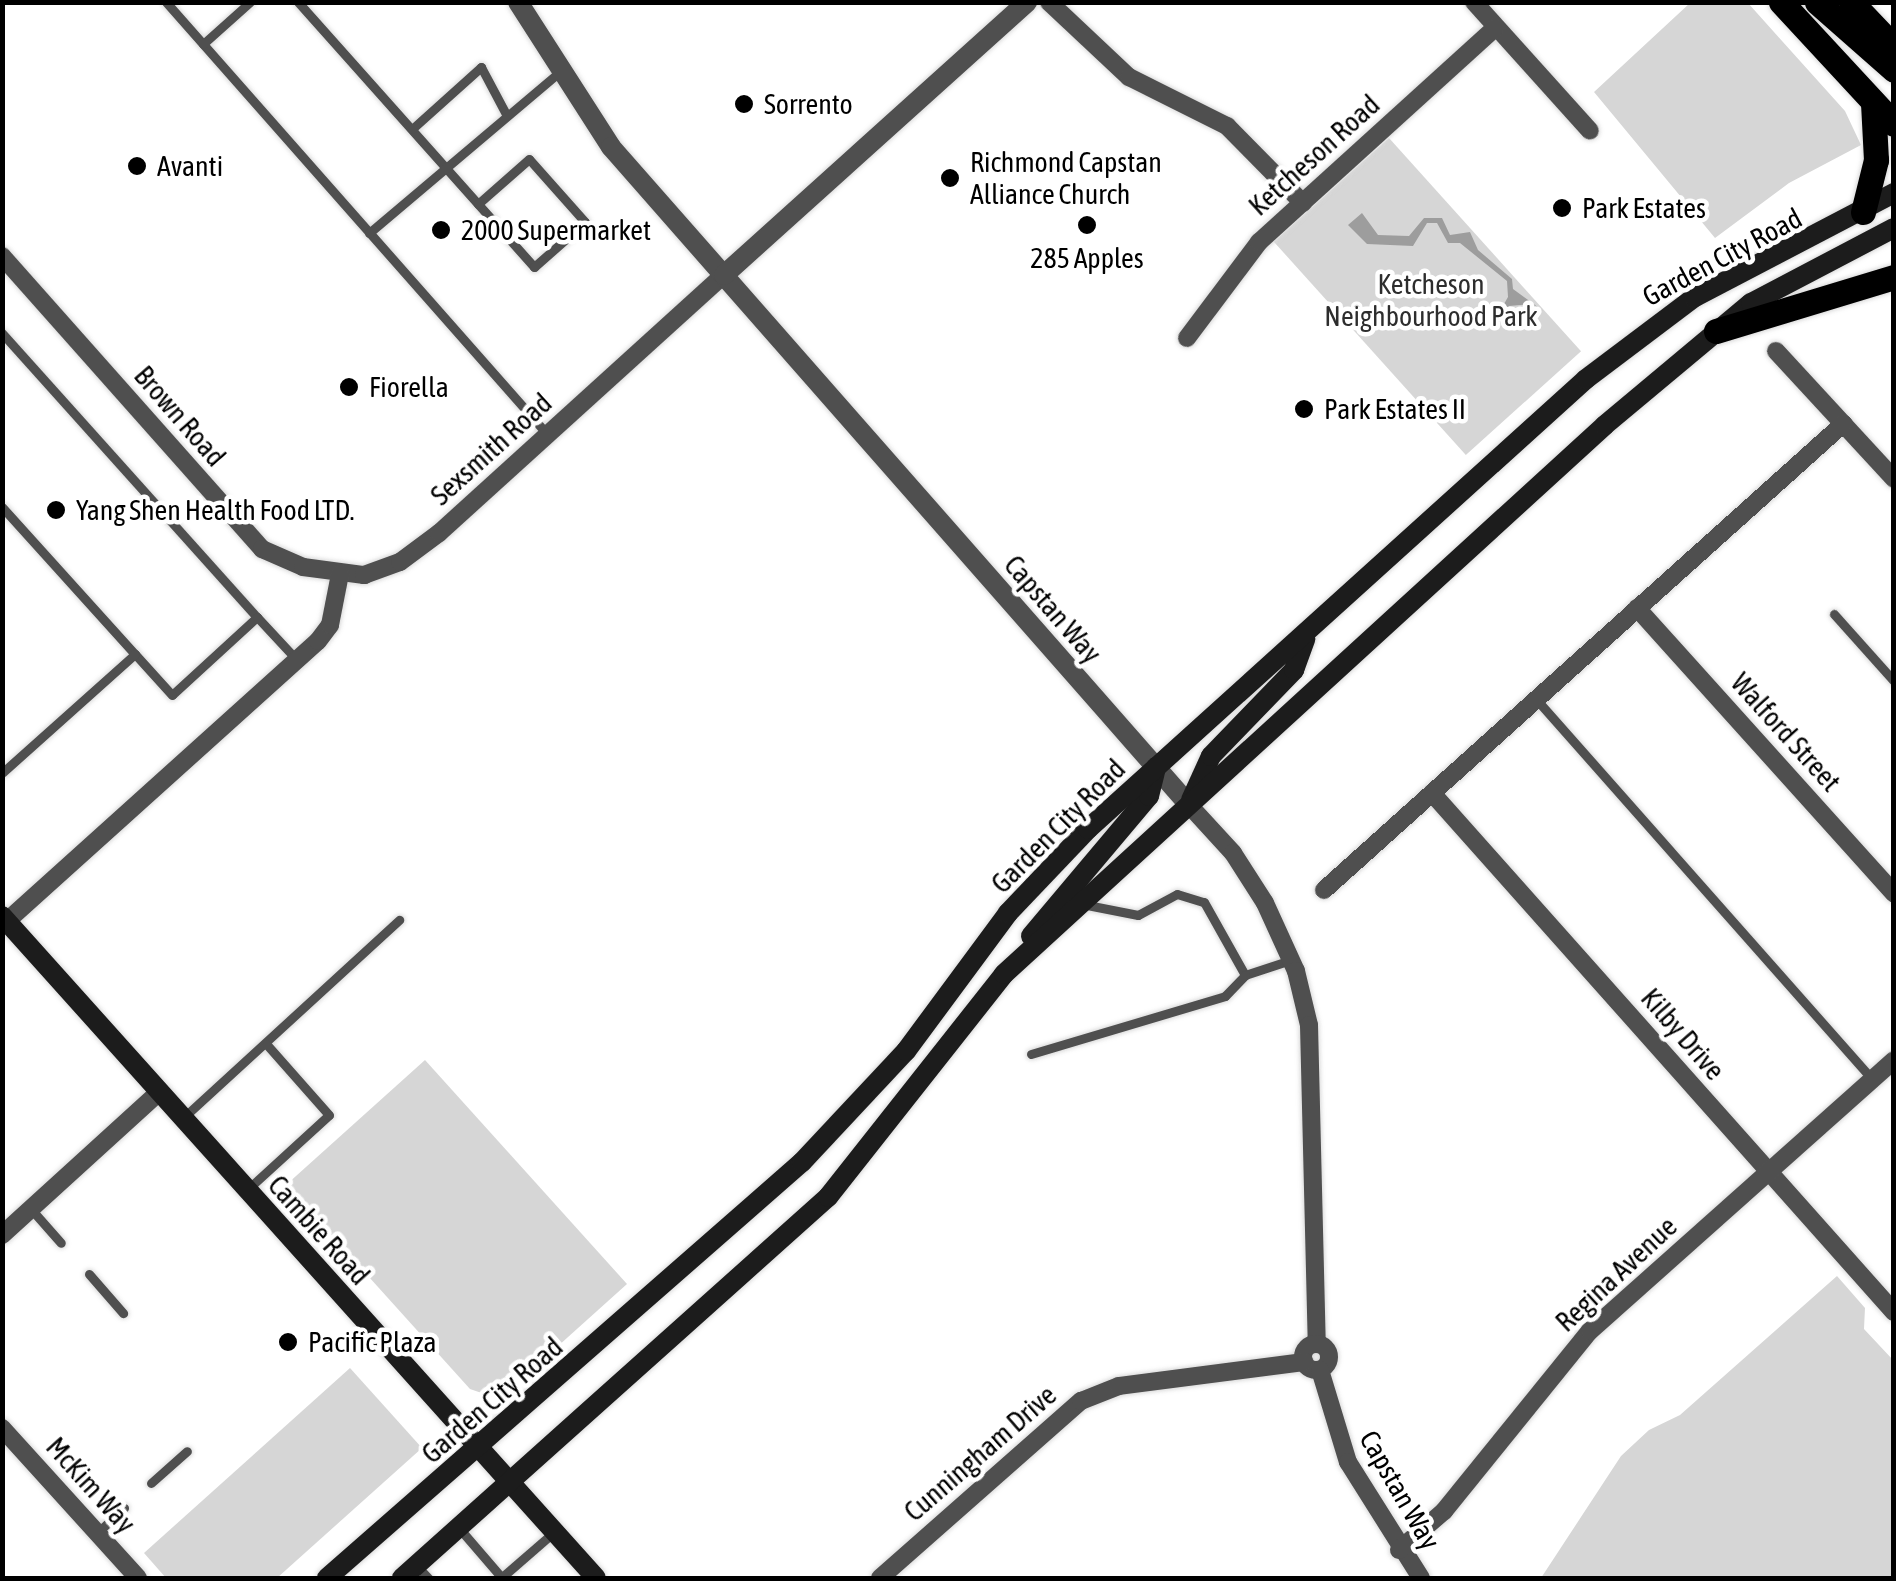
<!DOCTYPE html>
<style>
body{margin:0}
#map{position:relative;width:1896px;height:1581px;overflow:hidden;background:#fff;font-family:"Asap Condensed",sans-serif}
div>[style]{position:absolute}
.green>*{inset:0;background:#d6d6d6;transform-origin:0 0}
.water>*{inset:0;background:#9d9d9d}
.roads{filter:drop-shadow(0 0 2px #dbdbdb) drop-shadow(0 0 2px #dbdbdb)}
.service>*{height:9px;margin:-4.5px;padding:0 4.5px;transform-origin:4.5px;border-radius:4.5px;background:#4f4f4f}
.minor>*{height:18px;margin:-9px;padding:0 9px;transform-origin:9px;border-radius:9px;background:#4f4f4f}
.minor>.ring{margin:-9px;padding:0;box-sizing:content-box;background:none;border:18px solid #4f4f4f;border-radius:50%}
.tertiary>*{height:20px;margin:-10px;padding:0 10px;transform-origin:10px;border-radius:10px;background:#4f4f4f}
.secondary>*{height:20px;margin:-10px;padding:0 10px;transform-origin:10px;border-radius:10px;background:#1c1c1c}
.primary>*{height:25px;margin:-12.5px;padding:0 12.5px;transform-origin:12.5px;border-radius:12.5px;background:#000}
.dots>*{width:28px;height:28px;translate:-50% -50%;box-sizing:border-box;border:5px solid #fff;border-radius:50%}
span{translate:-50% -50%;white-space:nowrap;text-align:center;line-height:1.15;-webkit-text-stroke:9px #fff;paint-order:stroke}
.poi-label{font-size:28px;color:#000}
.left{translate:0 -50%;text-align:left}
.street-label{font-size:28px;color:#000}
.park-label{font-size:28px;color:#2d2d2d}
.frame{position:absolute;inset:0;border:5px solid #000;pointer-events:none}
</style>
<div id="map">
<div class="green">
<i style="clip-path:polygon(1690px 3px,1748px 3px,1845px 111px,1861px 145px,1789px 183px,1715px 238px,1594px 92px)"></i>
<i style="left:1389px;top:138px;width:287px;height:155px;rotate:48deg"></i>
<i style="clip-path:polygon(425px 1060px,627px 1284px,499px 1399px,470px 1389px,286px 1185px)"></i>
<i style="clip-path:polygon(1837px 1276px,1865px 1308px,1864px 1329px,1893px 1360px,1893px 1578px,1541px 1578px,1621px 1456px,1649px 1430px,1680px 1415px)"></i>
<i style="clip-path:polygon(350px 1368px,422px 1448px,277px 1578px,166px 1578px,144px 1553px)"></i>
</div>
<div class="water">
<i style="clip-path:polygon(1362px 213px,1378px 235px,1409px 236px,1424px 218px,1442px 218px,1450px 235px,1470px 232px,1478px 250px,1512px 279px,1513px 289px,1543px 311px,1532px 304px,1509px 306px,1495px 328px,1458px 319px,1473px 315px,1492px 325px,1508px 297px,1507px 281px,1460px 243px,1448px 243px,1437px 223px,1427px 223px,1413px 246px,1367px 244px,1348px 225px)"></i>
</div>
<div class="roads">
<div class="service">
<i style="left:166px;top:2px;width:577px;rotate:48.58deg"></i>
<i style="left:298px;top:2px;width:355px;rotate:48.3deg"></i>
<i style="left:534px;top:267px;width:68px;rotate:-41.4deg"></i>
<i style="left:585px;top:222px;width:84px;rotate:-131.6deg"></i>
<i style="left:529px;top:159px;width:68px;rotate:138.6deg"></i>
<i style="left:203px;top:44px;width:63px;rotate:-41.8deg"></i>
<i style="left:412px;top:129px;width:93px;rotate:-41.9deg"></i>
<i style="left:481px;top:67px;width:55px;rotate:62deg"></i>
<i style="left:369px;top:233px;width:248px;rotate:-40.2deg"></i>
<i style="left:2px;top:333px;width:382px;rotate:48.1deg"></i>
<i style="left:257px;top:617px;width:115px;rotate:137.5deg"></i>
<i style="left:172px;top:695px;width:55px;rotate:-132.1deg"></i>
<i style="left:2px;top:507px;width:198px;rotate:47.9deg"></i>
<i style="left:135px;top:654px;width:178px;rotate:138.2deg"></i>
<i style="left:1834px;top:614px;width:90px;rotate:48.2deg"></i>
<i style="left:257px;top:617px;width:57px;rotate:47.1deg"></i>
<i style="left:1536px;top:699px;width:507px;rotate:48.52deg"></i>
<i style="left:1082px;top:904px;width:57px;rotate:11.1deg"></i>
<i style="left:1138px;top:915px;width:44px;rotate:-28.3deg"></i>
<i style="left:1177px;top:894px;width:28px;rotate:17deg"></i>
<i style="left:1204px;top:902px;width:84px;rotate:60.7deg"></i>
<i style="left:1245px;top:975px;width:48px;rotate:-18.1deg"></i>
<i style="left:1031px;top:1054px;width:202px;rotate:-16.6deg"></i>
<i style="left:1225px;top:996px;width:29px;rotate:-46deg"></i>
<i style="left:184px;top:1117px;width:292px;rotate:-42.5deg"></i>
<i style="left:249px;top:1188px;width:108px;rotate:-42.4deg"></i>
<i style="left:329px;top:1115px;width:94px;rotate:-131.5deg"></i>
<i style="left:31px;top:1209px;width:45px;rotate:48.6deg"></i>
<i style="left:89px;top:1274px;width:52px;rotate:48.9deg"></i>
<i style="left:151px;top:1483px;width:48px;rotate:-41.6deg"></i>
<i style="left:459px;top:1528px;width:66px;rotate:49.3deg"></i>
<i style="left:97px;top:1533px;width:37px;rotate:-43deg"></i>
<i style="left:416px;top:1565px;width:18px;rotate:47deg"></i>
<i style="left:501px;top:1578px;width:70px;rotate:-41deg"></i>
</div>
<div class="minor">
<i style="left:1049px;top:2px;width:110px;rotate:43.2deg"></i>
<i style="left:1129px;top:77px;width:110px;rotate:26.6deg"></i>
<i style="left:1227px;top:126px;width:108px;rotate:45.4deg"></i>
<i style="left:1474px;top:2px;width:173px;rotate:48deg"></i>
<i style="left:2px;top:256px;width:392px;rotate:48.4deg"></i>
<i style="left:262px;top:549px;width:45px;rotate:23.7deg"></i>
<i style="left:303px;top:567px;width:62px;rotate:7.5deg"></i>
<i style="left:364px;top:575px;width:38px;rotate:-20deg"></i>
<i style="left:400px;top:562px;width:49px;rotate:-36.6deg"></i>
<i style="left:439px;top:533px;width:384px;rotate:-42.2deg"></i>
<i style="left:1187px;top:338px;width:120px;rotate:-53.1deg"></i>
<i style="left:1259px;top:242px;width:319px;rotate:-42.2deg"></i>
<i style="left:1776px;top:351px;width:174px;rotate:47.3deg"></i>
<i style="left:1637px;top:608px;width:384px;rotate:48deg"></i>
<i style="left:1432px;top:793px;width:695px;rotate:48.33deg"></i>
<i style="left:1189px;top:805px;width:65px;rotate:47.5deg"></i>
<i style="left:1233px;top:853px;width:59px;rotate:57.4deg"></i>
<i style="left:1265px;top:903px;width:75px;rotate:65.5deg"></i>
<i style="left:1296px;top:971px;width:56px;rotate:76.5deg"></i>
<i style="left:1309px;top:1025px;width:319px;rotate:88.6deg"></i>
<i style="left:1324px;top:890px;width:698px;rotate:-41.92deg"></i>
<i style="left:7px;top:921px;width:418px;rotate:-42deg"></i>
<i style="left:318px;top:641px;width:20px;rotate:-53deg"></i>
<i style="left:330px;top:625px;width:52px;rotate:-78.9deg"></i>
<i style="left:2px;top:1235px;width:211px;rotate:-42.3deg"></i>
<i class="ring" style="left:1303px;top:1344px;width:8px;height:8px"></i>
<i style="left:1320px;top:1370px;width:96px;rotate:73.1deg"></i>
<i style="left:1348px;top:1462px;width:137px;rotate:57.8deg"></i>
<i style="left:2px;top:1428px;width:202px;rotate:47.8deg"></i>
<i style="left:1399px;top:1550px;width:60px;rotate:-40.9deg"></i>
<i style="left:1444px;top:1511px;width:232px;rotate:-51deg"></i>
<i style="left:1590px;top:1331px;width:407px;rotate:-41.7deg"></i>
<i style="left:880px;top:1578px;width:268px;rotate:-41.4deg"></i>
<i style="left:1081px;top:1401px;width:41px;rotate:-21.5deg"></i>
<i style="left:1119px;top:1386px;width:187px;rotate:-7.4deg"></i>
</div>
<div class="tertiary">
<i style="left:518px;top:2px;width:172px;rotate:57.3deg"></i>
<i style="left:611px;top:147px;width:876px;rotate:48.7deg"></i>
<i style="left:724px;top:275px;width:408px;rotate:-42deg"></i>
</div>
<div class="secondary">
<i style="left:1191px;top:800px;width:48px;rotate:-65.6deg"></i>
<i style="left:1211px;top:756px;width:120px;rotate:-46deg"></i>
<i style="left:1294px;top:670px;width:33px;rotate:-70deg"></i>
<i style="left:2px;top:916px;width:889px;rotate:48.1deg"></i>
<i style="left:1031px;top:936px;width:183px;rotate:-49.9deg"></i>
<i style="left:1149px;top:796px;width:30px;rotate:-76deg"></i>
<i style="left:327px;top:1578px;width:631px;rotate:-41.21deg"></i>
<i style="left:802px;top:1162px;width:152px;rotate:-46.9deg"></i>
<i style="left:906px;top:1051px;width:172px;rotate:-53.5deg"></i>
<i style="left:1008px;top:913px;width:116px;rotate:-46.4deg"></i>
<i style="left:1088px;top:829px;width:671px;rotate:-42.1deg"></i>
<i style="left:1586px;top:379px;width:136px;rotate:-37deg"></i>
<i style="left:1695px;top:297px;width:225px;rotate:-27.6deg"></i>
<i style="left:402px;top:1578px;width:572px;rotate:-41.81deg"></i>
<i style="left:828px;top:1197px;width:284px;rotate:-51.7deg"></i>
<i style="left:1004px;top:974px;width:814px;rotate:-42.41deg"></i>
<i style="left:1605px;top:425px;width:190px;rotate:-39.9deg"></i>
<i style="left:1751px;top:303px;width:161px;rotate:-27.7deg"></i>
</div>
<div class="primary">
<i style="left:1781px;top:2px;width:166px;rotate:47.2deg"></i>
<i style="left:1817px;top:2px;width:103px;rotate:41.4deg"></i>
<i style="left:1851px;top:2px;width:62px;rotate:46.3deg"></i>
<i style="left:1863px;top:212px;width:54px;rotate:-76deg"></i>
<i style="left:1876px;top:160px;width:58px;rotate:-93deg"></i>
<i style="left:1716px;top:331px;width:186px;rotate:-16.9deg"></i>
</div>
</div>
<div class="dots">
<i style="left:744px;top:104px;background:#000"></i>
<i style="left:137px;top:166px;background:#000"></i>
<i style="left:950px;top:178px;background:#000"></i>
<i style="left:1562px;top:208px;background:#000"></i>
<i style="left:1087px;top:225px;background:#000"></i>
<i style="left:441px;top:230px;background:#000"></i>
<i style="left:349px;top:387px;background:#000"></i>
<i style="left:1304px;top:409px;background:#000"></i>
<i style="left:56px;top:510px;background:#000"></i>
<i style="left:288px;top:1342px;background:#000"></i>
</div>
<div class="poi-label">
<span class="left" style="left:764px;top:104px">Sorrento</span>
<span class="left" style="left:970px;top:178px">Richmond Capstan<br>Alliance Church</span>
<span class="left" style="left:157px;top:166px">Avanti</span>
<span class="left" style="left:1582px;top:208px">Park Estates</span>
<span class="left" style="left:461px;top:230px">2000 Supermarket</span>
<span style="left:1087px;top:258px">285 Apples</span>
<span class="left" style="left:369px;top:387px">Fiorella</span>
<span class="left" style="left:1324px;top:409px">Park Estates II</span>
<span class="left" style="left:76px;top:510px">Yang Shen Health Food LTD.</span>
<span class="left" style="left:308px;top:1342px">Pacific Plaza</span>
</div>
<div class="street-label">
<span style="left:1314px;top:155px;rotate:-42deg">Ketcheson Road</span>
<span style="left:1722px;top:257px;rotate:-28deg">Garden City Road</span>
<span style="left:180px;top:416px;rotate:49deg">Brown Road</span>
<span style="left:491px;top:449px;rotate:-42deg">Sexsmith Road</span>
<span style="left:1053px;top:609px;rotate:49deg">Capstan Way</span>
<span style="left:1786px;top:732px;rotate:48deg">Walford Street</span>
<span style="left:1058px;top:826px;rotate:-45deg">Garden City Road</span>
<span style="left:1683px;top:1034px;rotate:49deg">Kilby Drive</span>
<span style="left:319px;top:1230px;rotate:48deg">Cambie Road</span>
<span style="left:1616px;top:1274px;rotate:-43deg">Regina Avenue</span>
<span style="left:492px;top:1400px;rotate:-41deg">Garden City Road</span>
<span style="left:980px;top:1453px;rotate:-41deg">Cunningham Drive</span>
<span style="left:91px;top:1485px;rotate:48deg">McKim Way</span>
<span style="left:1400px;top:1490px;rotate:60deg">Capstan Way</span>
</div>
<div class="park-label">
<span style="left:1431px;top:300px">Ketcheson<br>Neighbourhood Park</span>
</div>
<div class="frame"></div>
</div>
